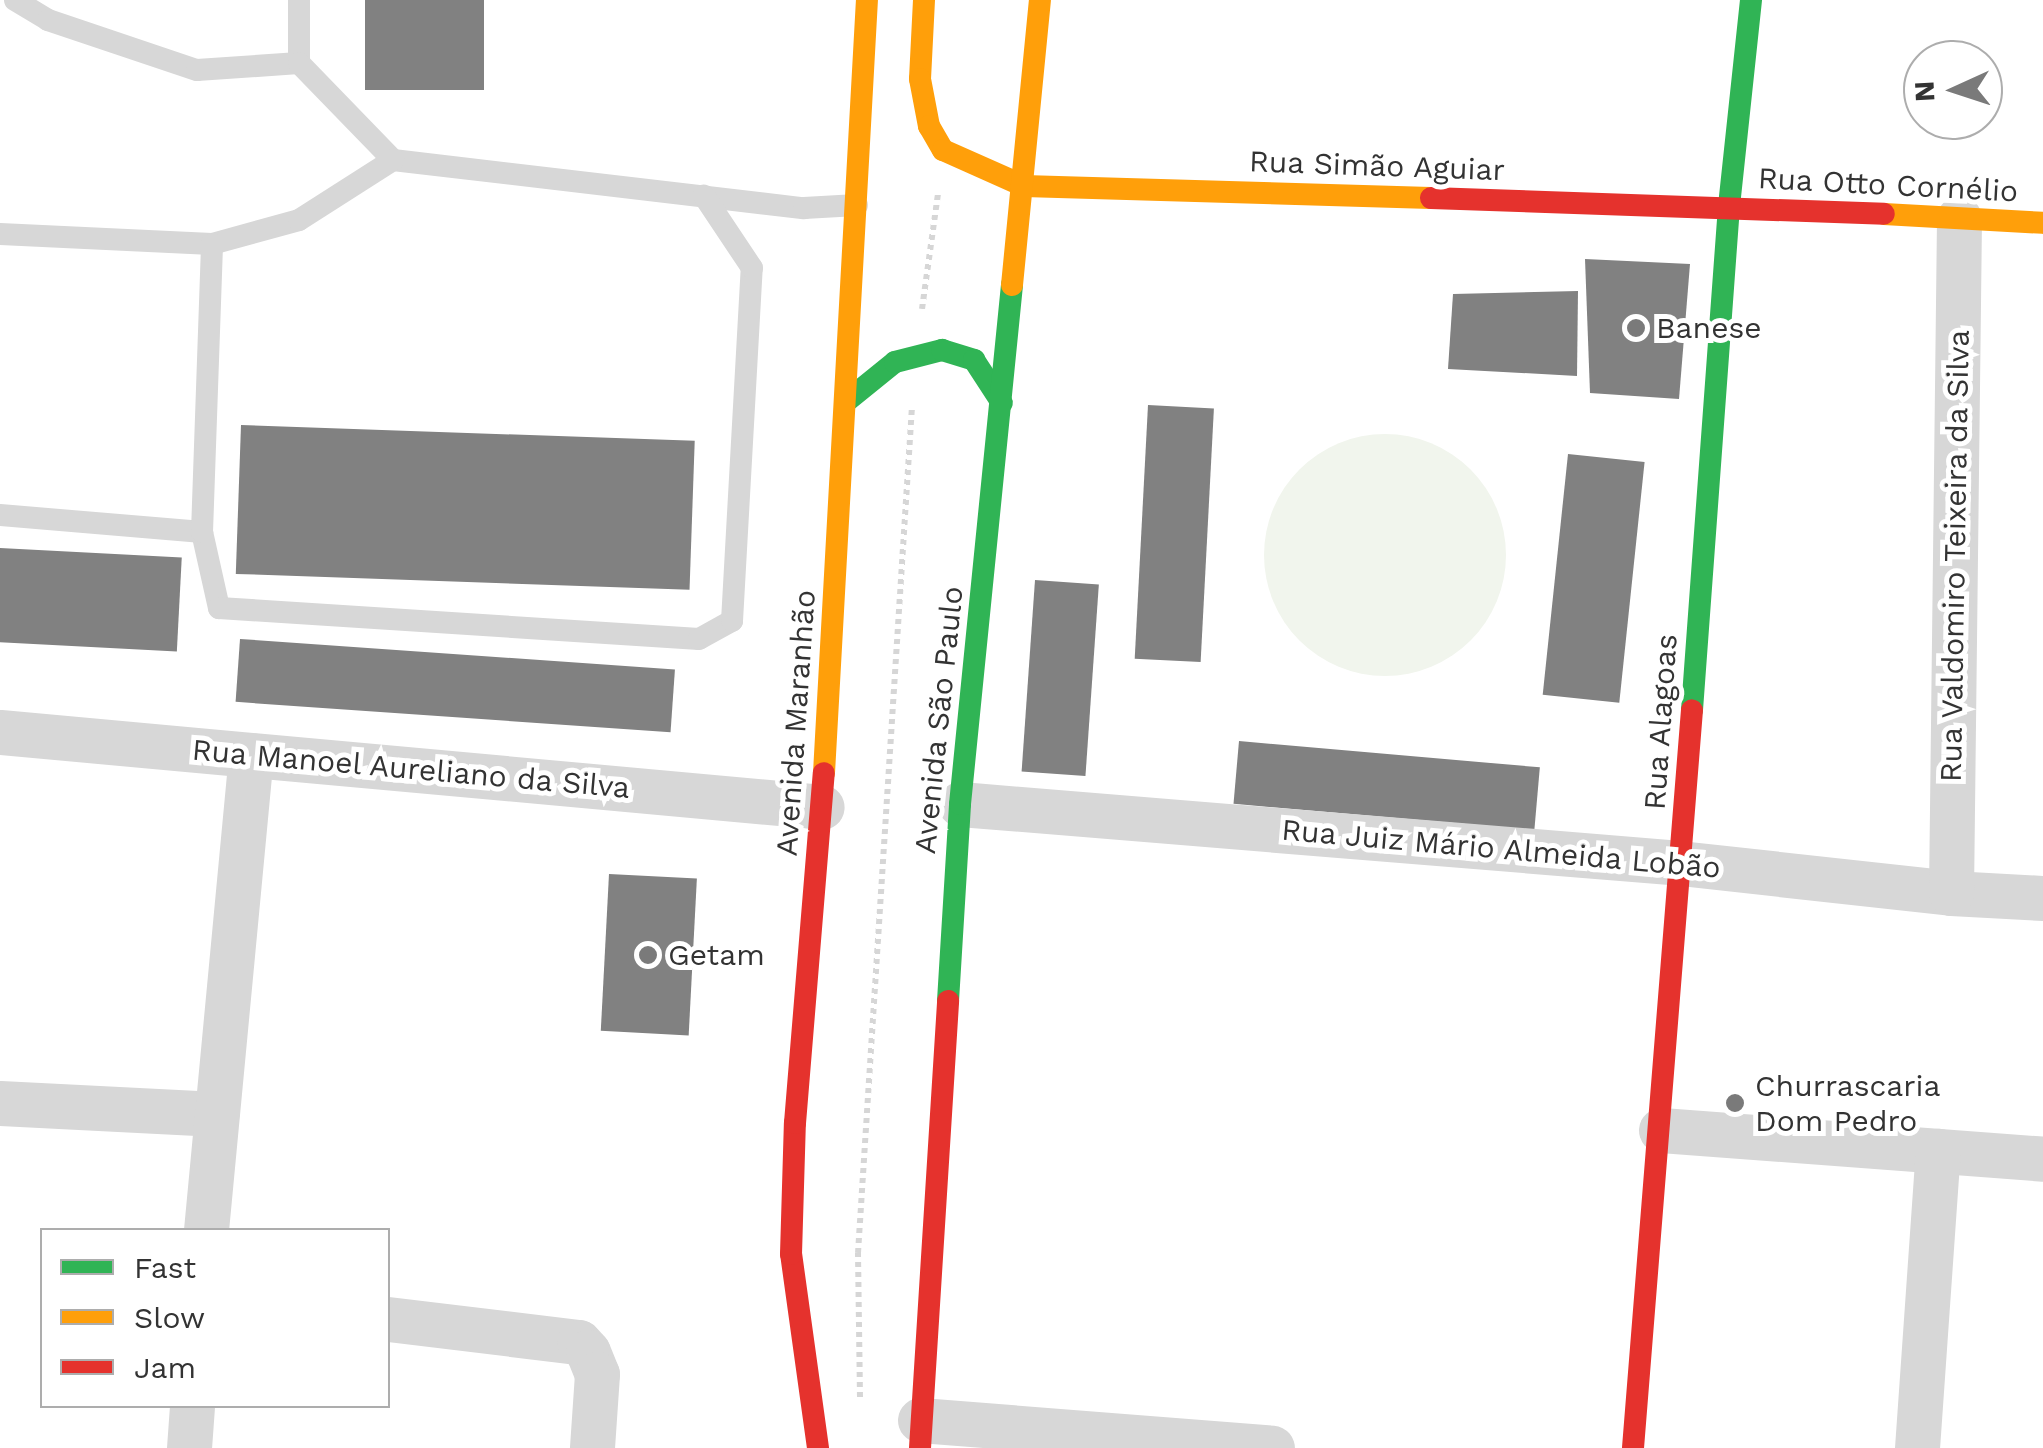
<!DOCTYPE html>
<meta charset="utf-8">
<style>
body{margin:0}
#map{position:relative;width:2043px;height:1448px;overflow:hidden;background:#fff;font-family:"Work Sans",sans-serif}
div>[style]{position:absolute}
.green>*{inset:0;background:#f1f5ed}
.round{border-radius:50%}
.building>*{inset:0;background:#818181;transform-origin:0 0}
.path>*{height:6px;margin-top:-3px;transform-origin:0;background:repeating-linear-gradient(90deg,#d6d6d6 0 5px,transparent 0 10px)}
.lane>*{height:22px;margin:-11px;padding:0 11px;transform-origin:11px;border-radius:11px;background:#d7d7d7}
.street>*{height:45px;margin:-22.5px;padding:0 22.5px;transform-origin:22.5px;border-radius:22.5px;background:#d7d7d7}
.fast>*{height:22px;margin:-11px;padding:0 11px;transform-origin:11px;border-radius:11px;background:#30b455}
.slow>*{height:22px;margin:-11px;padding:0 11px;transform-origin:11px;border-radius:11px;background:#ff9f0a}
.jam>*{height:22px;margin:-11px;padding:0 11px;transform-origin:11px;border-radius:11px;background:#e5322d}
.dots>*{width:28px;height:28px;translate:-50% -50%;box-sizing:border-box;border:5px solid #fff;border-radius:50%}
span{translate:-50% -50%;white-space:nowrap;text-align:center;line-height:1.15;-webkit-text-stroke:10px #fff;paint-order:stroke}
.street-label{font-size:30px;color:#333}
.poi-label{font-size:30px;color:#333}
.left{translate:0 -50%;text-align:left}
.legend{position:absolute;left:40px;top:1228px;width:350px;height:180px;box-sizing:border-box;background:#fff;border:2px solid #adadad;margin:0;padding:12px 18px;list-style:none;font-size:30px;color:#333}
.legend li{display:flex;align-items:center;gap:20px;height:50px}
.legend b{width:50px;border:2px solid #adadad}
.north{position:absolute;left:1903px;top:40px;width:100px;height:100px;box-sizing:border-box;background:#fff;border:2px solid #adadad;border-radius:50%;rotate:267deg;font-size:28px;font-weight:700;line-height:40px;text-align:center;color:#333}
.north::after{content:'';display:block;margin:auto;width:35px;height:45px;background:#7a7a7a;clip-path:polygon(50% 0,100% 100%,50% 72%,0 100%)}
</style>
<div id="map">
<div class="green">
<i class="round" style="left:1264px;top:434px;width:242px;height:242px"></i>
</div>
<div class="building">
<i style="left:365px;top:0;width:119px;height:90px"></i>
<i style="clip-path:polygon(1585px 259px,1690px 264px,1679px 399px,1590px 393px)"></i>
<i style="clip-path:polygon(1578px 291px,1577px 376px,1448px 369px,1453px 294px)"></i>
<i style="left:1148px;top:405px;width:66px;height:254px;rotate:3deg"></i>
<i style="left:241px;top:425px;width:454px;height:149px;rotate:2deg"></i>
<i style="left:1568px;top:454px;width:77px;height:242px;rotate:6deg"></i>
<i style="left:0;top:548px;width:182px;height:94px;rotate:3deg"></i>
<i style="left:1035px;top:580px;width:64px;height:192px;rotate:4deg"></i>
<i style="left:240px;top:639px;width:436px;height:63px;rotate:4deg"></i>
<i style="left:1239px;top:741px;width:302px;height:63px;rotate:5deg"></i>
<i style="left:609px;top:874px;width:88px;height:157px;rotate:3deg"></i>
</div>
<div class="path">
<i style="left:922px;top:309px;width:117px;rotate:-82.1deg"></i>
<i style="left:860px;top:1397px;width:144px;rotate:-90.8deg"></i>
<i style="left:858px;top:1253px;width:849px;rotate:-86.35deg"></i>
</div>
<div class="lane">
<i style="left:15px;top:0;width:39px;rotate:31deg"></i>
<i style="left:48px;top:20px;width:157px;rotate:18.6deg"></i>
<i style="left:197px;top:70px;width:102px;rotate:-3.9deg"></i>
<i style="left:299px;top:0;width:63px;rotate:90deg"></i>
<i style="left:299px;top:63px;width:135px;rotate:45.9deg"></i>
<i style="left:393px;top:160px;width:414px;rotate:6.7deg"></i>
<i style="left:804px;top:208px;width:53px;rotate:-3.2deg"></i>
<i style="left:0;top:234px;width:212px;rotate:2.7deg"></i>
<i style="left:212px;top:244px;width:90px;rotate:-15.4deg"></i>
<i style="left:299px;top:220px;width:112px;rotate:-32.6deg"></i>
<i style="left:0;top:515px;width:203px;rotate:4.8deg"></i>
<i style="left:202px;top:532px;width:78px;rotate:77.4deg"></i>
<i style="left:219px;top:608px;width:481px;rotate:3.7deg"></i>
<i style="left:699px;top:639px;width:38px;rotate:-29deg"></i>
<i style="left:732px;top:621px;width:354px;rotate:-86.8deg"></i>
<i style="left:752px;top:268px;width:87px;rotate:-123.7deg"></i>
<i style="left:202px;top:532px;width:288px;rotate:-88deg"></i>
</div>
<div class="street">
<i style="left:0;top:732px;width:825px;rotate:5.21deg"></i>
<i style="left:960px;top:804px;width:722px;rotate:4.68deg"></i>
<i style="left:1680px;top:863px;width:273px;rotate:6.3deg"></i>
<i style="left:1951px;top:893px;width:92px;rotate:3.1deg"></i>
<i style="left:1951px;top:893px;width:675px;rotate:-89.32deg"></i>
<i style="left:0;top:1103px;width:217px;rotate:2.9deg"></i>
<i style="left:1661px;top:1130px;width:383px;rotate:4.3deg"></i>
<i style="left:206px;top:1230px;width:477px;rotate:-84.6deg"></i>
<i style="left:388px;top:1319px;width:192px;rotate:6.9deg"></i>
<i style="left:579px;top:1342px;width:13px;rotate:48deg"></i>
<i style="left:588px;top:1352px;width:24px;rotate:68deg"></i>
<i style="left:597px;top:1374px;width:74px;rotate:93.9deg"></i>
<i style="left:920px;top:1420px;width:353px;rotate:4.5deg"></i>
<i style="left:189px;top:1448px;width:42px;rotate:-85.9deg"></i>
<i style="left:1917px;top:1448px;width:298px;rotate:-86deg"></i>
</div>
<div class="fast">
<i style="left:848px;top:400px;width:60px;rotate:-39deg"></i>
<i style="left:895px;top:362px;width:49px;rotate:-14.3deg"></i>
<i style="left:942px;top:350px;width:34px;rotate:17deg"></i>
<i style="left:974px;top:360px;width:51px;rotate:56.9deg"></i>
<i style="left:1692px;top:710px;width:505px;rotate:-85.8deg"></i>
<i style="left:1729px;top:206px;width:207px;rotate:-83.9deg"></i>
<i style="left:948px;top:1001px;width:197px;rotate:-86.5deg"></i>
<i style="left:960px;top:804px;width:522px;rotate:-84.28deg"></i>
</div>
<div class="slow">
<i style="left:924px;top:0;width:79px;rotate:92.9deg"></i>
<i style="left:920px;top:79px;width:48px;rotate:79.2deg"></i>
<i style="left:929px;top:126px;width:28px;rotate:60deg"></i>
<i style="left:943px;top:150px;width:89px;rotate:24deg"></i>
<i style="left:1024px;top:186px;width:407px;rotate:1.7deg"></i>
<i style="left:1884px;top:214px;width:159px;rotate:3.2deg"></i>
<i style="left:1012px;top:285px;width:286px;rotate:-84.4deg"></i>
<i style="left:824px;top:773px;width:774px;rotate:-86.82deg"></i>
</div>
<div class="jam">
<i style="left:1431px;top:198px;width:453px;rotate:2deg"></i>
<i style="left:818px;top:1448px;width:196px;rotate:-97.9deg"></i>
<i style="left:791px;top:1254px;width:131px;rotate:-88.3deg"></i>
<i style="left:795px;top:1123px;width:351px;rotate:-85.3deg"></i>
<i style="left:920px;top:1448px;width:448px;rotate:-86.4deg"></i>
<i style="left:1633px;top:1448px;width:740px;rotate:-85.43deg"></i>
</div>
<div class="dots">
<i style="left:1636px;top:328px;background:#7a7a7a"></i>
<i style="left:648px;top:955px;background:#7a7a7a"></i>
<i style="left:1735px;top:1103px;background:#7a7a7a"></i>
</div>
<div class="street-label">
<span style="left:1377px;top:166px;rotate:2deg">Rua Simão Aguiar</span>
<span style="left:1888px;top:185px;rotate:3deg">Rua Otto Cornélio</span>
<span style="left:1955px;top:556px;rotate:-89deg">Rua Valdomiro Teixeira da Silva</span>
<span style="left:939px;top:720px;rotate:-84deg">Avenida São Paulo</span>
<span style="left:1661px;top:722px;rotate:-86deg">Rua Alagoas</span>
<span style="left:796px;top:723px;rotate:-86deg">Avenida Maranhão</span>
<span style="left:411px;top:769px;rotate:5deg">Rua Manoel Aureliano da Silva</span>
<span style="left:1501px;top:849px;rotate:5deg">Rua Juiz Mário Almeida Lobão</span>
</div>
<div class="poi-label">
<span class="left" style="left:1656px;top:328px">Banese</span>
<span class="left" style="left:668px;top:955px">Getam</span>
<span class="left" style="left:1755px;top:1103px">Churrascaria<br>Dom Pedro</span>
</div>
<ul class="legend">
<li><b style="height:12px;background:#30b455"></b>Fast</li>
<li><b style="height:12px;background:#ff9f0a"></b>Slow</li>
<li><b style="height:12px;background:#e5322d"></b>Jam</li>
</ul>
<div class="north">N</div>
</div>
